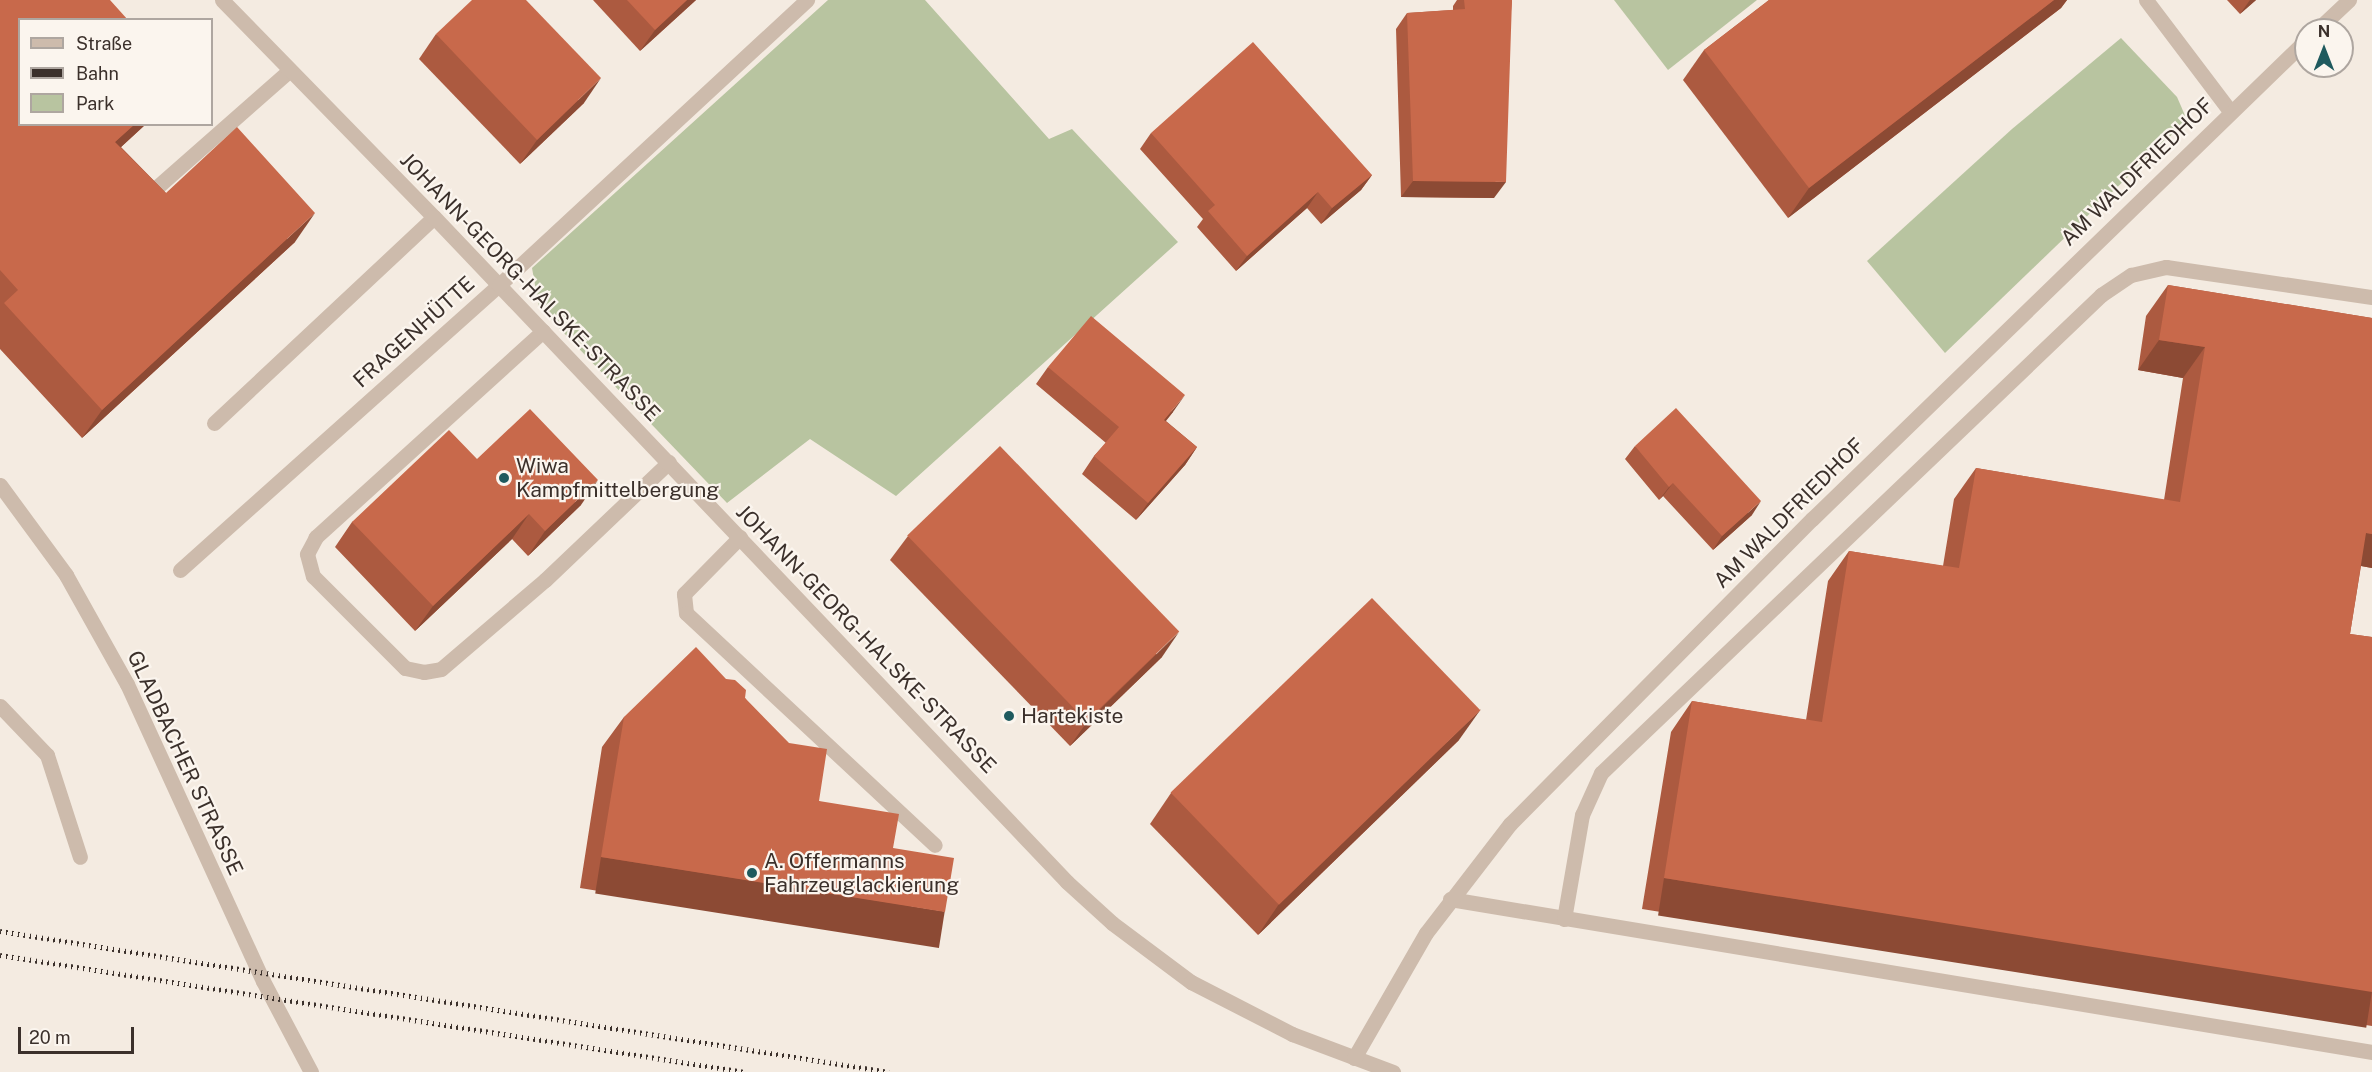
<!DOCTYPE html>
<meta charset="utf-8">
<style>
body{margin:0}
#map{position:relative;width:2372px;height:1072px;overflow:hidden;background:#f4ebe1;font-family:"Public Sans",sans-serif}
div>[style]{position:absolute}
.green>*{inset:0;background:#b8c4a0}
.service>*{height:15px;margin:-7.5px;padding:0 7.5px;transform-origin:7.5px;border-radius:7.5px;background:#cdbbac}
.minor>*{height:15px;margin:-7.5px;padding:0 7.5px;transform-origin:7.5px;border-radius:7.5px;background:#cdbbac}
.tertiary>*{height:15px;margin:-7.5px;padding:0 7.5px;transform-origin:7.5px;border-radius:7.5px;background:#cdbbac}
.rail>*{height:4.5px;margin-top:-2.25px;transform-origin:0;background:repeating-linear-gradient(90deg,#3b302b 0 1.5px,transparent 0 6px)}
.wall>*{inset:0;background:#ac5a40}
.shaded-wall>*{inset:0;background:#8c4a34;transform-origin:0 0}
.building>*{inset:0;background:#c8694b;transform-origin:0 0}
.dots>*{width:16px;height:16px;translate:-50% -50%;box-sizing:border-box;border:3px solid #fbf5ee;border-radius:50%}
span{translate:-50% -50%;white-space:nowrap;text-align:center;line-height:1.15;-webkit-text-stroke:4.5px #fbf5ee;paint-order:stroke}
.street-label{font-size:21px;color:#3b302b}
.poi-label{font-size:21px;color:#3b302b}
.left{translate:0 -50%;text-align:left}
.legend{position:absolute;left:18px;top:18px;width:195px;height:108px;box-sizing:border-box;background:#fbf5ee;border:2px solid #aea6a0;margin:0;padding:8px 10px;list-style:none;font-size:18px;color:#3b302b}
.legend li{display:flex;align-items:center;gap:12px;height:30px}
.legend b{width:30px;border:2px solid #aea6a0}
.north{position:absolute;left:2294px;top:18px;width:60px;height:60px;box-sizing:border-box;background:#fbf5ee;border:2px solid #aea6a0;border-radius:50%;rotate:0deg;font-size:16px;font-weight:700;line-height:24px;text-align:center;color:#3b302b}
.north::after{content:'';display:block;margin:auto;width:21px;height:27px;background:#1f5a5e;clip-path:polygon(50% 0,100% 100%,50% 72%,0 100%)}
.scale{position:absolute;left:18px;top:1027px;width:116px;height:27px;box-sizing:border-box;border:3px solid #3b302b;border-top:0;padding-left:8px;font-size:18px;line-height:21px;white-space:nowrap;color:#3b302b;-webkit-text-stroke:4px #fbf5ee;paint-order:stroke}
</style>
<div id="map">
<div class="green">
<i style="clip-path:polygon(828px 0,925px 0,1049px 139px,1072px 129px,1178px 242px,896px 496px,810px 439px,727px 503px,539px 307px,532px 268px)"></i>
<i style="clip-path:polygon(1614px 0,1757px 0,1668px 70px)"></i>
<i style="clip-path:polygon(2121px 38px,2177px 97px,2187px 120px,1945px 353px,1867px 261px,2012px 129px)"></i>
</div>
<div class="service">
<i style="left:148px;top:195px;width:189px;rotate:-41.4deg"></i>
<i style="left:543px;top:331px;width:307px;rotate:137.8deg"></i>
<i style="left:316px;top:537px;width:19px;rotate:118deg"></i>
<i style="left:307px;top:554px;width:23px;rotate:75deg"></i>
<i style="left:313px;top:576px;width:130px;rotate:45deg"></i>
<i style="left:405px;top:668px;width:19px;rotate:12deg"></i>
<i style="left:424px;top:672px;width:17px;rotate:-10deg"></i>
<i style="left:441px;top:669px;width:137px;rotate:-40.6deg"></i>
<i style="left:545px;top:580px;width:171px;rotate:-43.6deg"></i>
<i style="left:214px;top:423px;width:301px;rotate:-43.1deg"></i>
<i style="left:740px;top:537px;width:80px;rotate:134.5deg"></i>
<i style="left:684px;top:594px;width:19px;rotate:84deg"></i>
<i style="left:686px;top:613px;width:340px;rotate:43deg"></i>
<i style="left:180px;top:570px;width:428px;rotate:-41.8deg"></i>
<i style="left:1450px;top:899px;width:935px;rotate:9.42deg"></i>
<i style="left:1564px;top:919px;width:106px;rotate:-80.2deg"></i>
<i style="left:1582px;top:815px;width:46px;rotate:-65.7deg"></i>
<i style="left:1601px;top:773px;width:692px;rotate:-43.71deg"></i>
<i style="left:2101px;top:295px;width:36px;rotate:-34deg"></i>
<i style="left:2131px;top:275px;width:36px;rotate:-13deg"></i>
<i style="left:2166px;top:267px;width:208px;rotate:8.3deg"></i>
</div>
<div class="minor">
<i style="left:222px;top:0;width:303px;rotate:45.7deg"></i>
<i style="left:434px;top:217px;width:918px;rotate:46.41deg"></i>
<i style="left:1067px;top:882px;width:61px;rotate:42.3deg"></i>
<i style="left:1112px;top:923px;width:99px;rotate:36.8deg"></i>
<i style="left:1191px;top:982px;width:114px;rotate:27.2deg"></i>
<i style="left:1292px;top:1034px;width:108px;rotate:20.6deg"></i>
<i style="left:2146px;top:0;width:139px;rotate:52.9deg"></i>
<i style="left:2317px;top:30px;width:44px;rotate:-43.2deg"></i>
<i style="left:499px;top:285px;width:420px;rotate:-42.8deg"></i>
<i style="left:0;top:706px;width:68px;rotate:46.2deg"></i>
<i style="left:47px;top:755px;width:107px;rotate:72.1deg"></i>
<i style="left:1354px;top:1058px;width:144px;rotate:-60.1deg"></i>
<i style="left:1426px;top:933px;width:138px;rotate:-52.4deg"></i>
<i style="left:1510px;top:824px;width:429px;rotate:-45.3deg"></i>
<i style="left:1812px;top:519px;width:688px;rotate:-44.12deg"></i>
</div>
<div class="tertiary">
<i style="left:0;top:485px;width:112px;rotate:53.7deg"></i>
<i style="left:66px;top:575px;width:125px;rotate:60.8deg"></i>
<i style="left:127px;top:684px;width:327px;rotate:65.4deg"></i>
<i style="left:263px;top:981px;width:103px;rotate:62.2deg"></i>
</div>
<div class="rail">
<i style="left:0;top:931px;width:900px;rotate:9.01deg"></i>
<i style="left:0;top:955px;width:754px;rotate:8.93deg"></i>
</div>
<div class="wall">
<i style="clip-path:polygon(0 0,20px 124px,146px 124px,121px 147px,166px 193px,295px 242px,82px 438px,0 349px)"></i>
<i style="clip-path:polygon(593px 0,696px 0,640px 51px)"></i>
<i style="clip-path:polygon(1457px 0,1512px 0,1494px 198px,1401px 197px,1396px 29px,1407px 13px,1453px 10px,1453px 6px)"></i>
<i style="clip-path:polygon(1769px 0,2067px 0,2061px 8px,1788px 218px,1683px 80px,1704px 50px)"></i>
<i style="clip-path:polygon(2227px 0,2256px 0,2240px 14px)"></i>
<i style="clip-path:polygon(436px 34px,584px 103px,520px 164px,419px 59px)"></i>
<i style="clip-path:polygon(1151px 133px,1372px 175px,1361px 190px,1321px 224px,1307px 208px,1236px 271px,1197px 227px,1203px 219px,1140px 149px)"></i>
<i style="clip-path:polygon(2168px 285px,2372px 318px,2372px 568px,2361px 566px,2350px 634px,2372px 637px,2372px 1026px,1642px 909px,1671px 732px,1692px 701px,1806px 720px,1828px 581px,1849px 551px,1943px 566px,1954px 499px,1976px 468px,2164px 500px,2183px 378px,2138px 370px,2146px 316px)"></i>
<i style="clip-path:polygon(1048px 367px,1173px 412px,1166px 421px,1197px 447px,1185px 465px,1136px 520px,1082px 474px,1094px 456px,1106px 443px,1036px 384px)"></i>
<i style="clip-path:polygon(1635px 446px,1752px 515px,1713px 550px,1663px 496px,1659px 500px,1625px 459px)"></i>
<i style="clip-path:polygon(477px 459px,581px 505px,528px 556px,512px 539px,415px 631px,335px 547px,352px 522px)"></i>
<i style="clip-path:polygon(908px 536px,1162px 657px,1070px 746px,890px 560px)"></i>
<i style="clip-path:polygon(726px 679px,745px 698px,819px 801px,893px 848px,923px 943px,580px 888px,602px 747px,624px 717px)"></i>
<i style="clip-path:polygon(1459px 740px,1258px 935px,1150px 824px,1171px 793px)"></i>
</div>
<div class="shaded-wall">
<i style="clip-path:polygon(687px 0,696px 0,640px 51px,655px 30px)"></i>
<i style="clip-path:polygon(2054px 0,2067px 0,2061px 8px,1788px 218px,1809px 188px)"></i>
<i style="clip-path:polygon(2250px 0,2256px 0,2240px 14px)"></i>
<i style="clip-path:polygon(601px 78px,584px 103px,520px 164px,537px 140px)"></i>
<i style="clip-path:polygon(135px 124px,146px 124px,95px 171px,115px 142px)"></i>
<i style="clip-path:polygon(1372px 175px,1361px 190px,1321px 224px,1332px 208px)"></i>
<i style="clip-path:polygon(1413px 181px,1506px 182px,1494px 198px,1401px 197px)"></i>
<i style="clip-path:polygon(1318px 192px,1307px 208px,1236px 271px,1247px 256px)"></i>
<i style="clip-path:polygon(315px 213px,295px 242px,82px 438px,102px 410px)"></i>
<i style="clip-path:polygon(2159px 340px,2205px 347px,2183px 378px,2138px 370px)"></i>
<i style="clip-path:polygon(1185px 395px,1173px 412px,1152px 437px,1164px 420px)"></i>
<i style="clip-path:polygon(1197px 447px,1185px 465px,1136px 520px,1148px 503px)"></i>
<i style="clip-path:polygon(598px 480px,581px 505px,528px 556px,545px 531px)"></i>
<i style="clip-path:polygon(1673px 483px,1663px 496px,1659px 500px,1669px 487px)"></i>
<i style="clip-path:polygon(1761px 501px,1752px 515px,1713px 550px,1722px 536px)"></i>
<i style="clip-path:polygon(529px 514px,512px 539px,415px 631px,433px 606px)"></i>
<i style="clip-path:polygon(2366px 533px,2372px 534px,2372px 568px,2345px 563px)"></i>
<i style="clip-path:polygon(1179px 632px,1162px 657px,1070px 746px,1087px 722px)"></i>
<i style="clip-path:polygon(1481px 709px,1459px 740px,1258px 935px,1279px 904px)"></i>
<i style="left:601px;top:857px;width:348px;height:37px;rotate:9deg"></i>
<i style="left:1664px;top:878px;width:717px;height:38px;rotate:9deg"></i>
</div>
<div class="building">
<i style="clip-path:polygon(0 0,110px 0,128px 20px,20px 20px,20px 124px,135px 124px,115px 142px,166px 193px,237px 127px,315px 213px,102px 410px,4px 303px,18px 290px,0 270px)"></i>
<i style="clip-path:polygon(472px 0,526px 0,601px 78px,537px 140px,436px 34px)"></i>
<i style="clip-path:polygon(627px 0,687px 0,655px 30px)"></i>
<i style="clip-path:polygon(1464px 0,1512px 0,1506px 182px,1413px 181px,1407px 13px,1465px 9px)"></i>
<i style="clip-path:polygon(1769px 0,2054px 0,1809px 188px,1704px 50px)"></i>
<i style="clip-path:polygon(1253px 42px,1372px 175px,1332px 208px,1318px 192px,1247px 256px,1208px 211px,1215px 205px,1151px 133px)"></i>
<i style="clip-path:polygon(2168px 285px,2372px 318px,2372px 534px,2366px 533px,2350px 634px,2372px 637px,2372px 992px,1664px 878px,1692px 701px,1822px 722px,1849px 551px,1959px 568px,1976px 468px,2180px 502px,2205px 347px,2159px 340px)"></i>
<i style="clip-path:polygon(1091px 316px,1185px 395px,1164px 420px,1197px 447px,1148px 503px,1094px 456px,1119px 427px,1048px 367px)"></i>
<i style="clip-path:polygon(1676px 408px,1761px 501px,1722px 536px,1673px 483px,1669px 487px,1635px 446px)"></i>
<i style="clip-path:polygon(530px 409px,598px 480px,545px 531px,529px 514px,433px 606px,352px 522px,449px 430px,477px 459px)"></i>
<i style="left:1000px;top:446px;width:258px;height:129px;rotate:46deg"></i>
<i style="left:1372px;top:598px;width:156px;height:280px;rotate:46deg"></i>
<i style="clip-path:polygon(696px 647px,726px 679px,735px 680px,746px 690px,745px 698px,789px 743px,827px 749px,819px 801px,899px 814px,893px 848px,954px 858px,945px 912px,601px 857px,624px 717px)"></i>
</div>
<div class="dots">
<i style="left:504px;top:478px;background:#1f5a5e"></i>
<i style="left:1009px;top:716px;background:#1f5a5e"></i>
<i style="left:752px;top:873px;background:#1f5a5e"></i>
</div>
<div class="street-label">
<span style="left:2137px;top:172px;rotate:-44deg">AM WALDFRIEDHOF</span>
<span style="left:530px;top:287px;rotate:46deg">JOHANN-GEORG-HALSKE-STRASSE</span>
<span style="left:414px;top:332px;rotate:-42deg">FRAGENHÜTTE</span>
<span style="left:1789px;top:513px;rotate:-45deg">AM WALDFRIEDHOF</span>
<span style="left:866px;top:639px;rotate:46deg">JOHANN-GEORG-HALSKE-STRASSE</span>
<span style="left:185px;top:763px;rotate:65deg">GLADBACHER STRASSE</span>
</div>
<div class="poi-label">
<span class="left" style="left:516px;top:478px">Wiwa<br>Kampfmittelbergung</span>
<span class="left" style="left:1021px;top:716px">Hartekiste</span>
<span class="left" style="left:764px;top:873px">A. Offermanns<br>Fahrzeuglackierung</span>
</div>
<ul class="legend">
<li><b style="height:8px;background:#cdbbac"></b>Straße</li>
<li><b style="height:8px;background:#3b302b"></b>Bahn</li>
<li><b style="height:16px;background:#b8c4a0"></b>Park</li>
</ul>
<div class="north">N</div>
<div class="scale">20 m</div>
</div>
